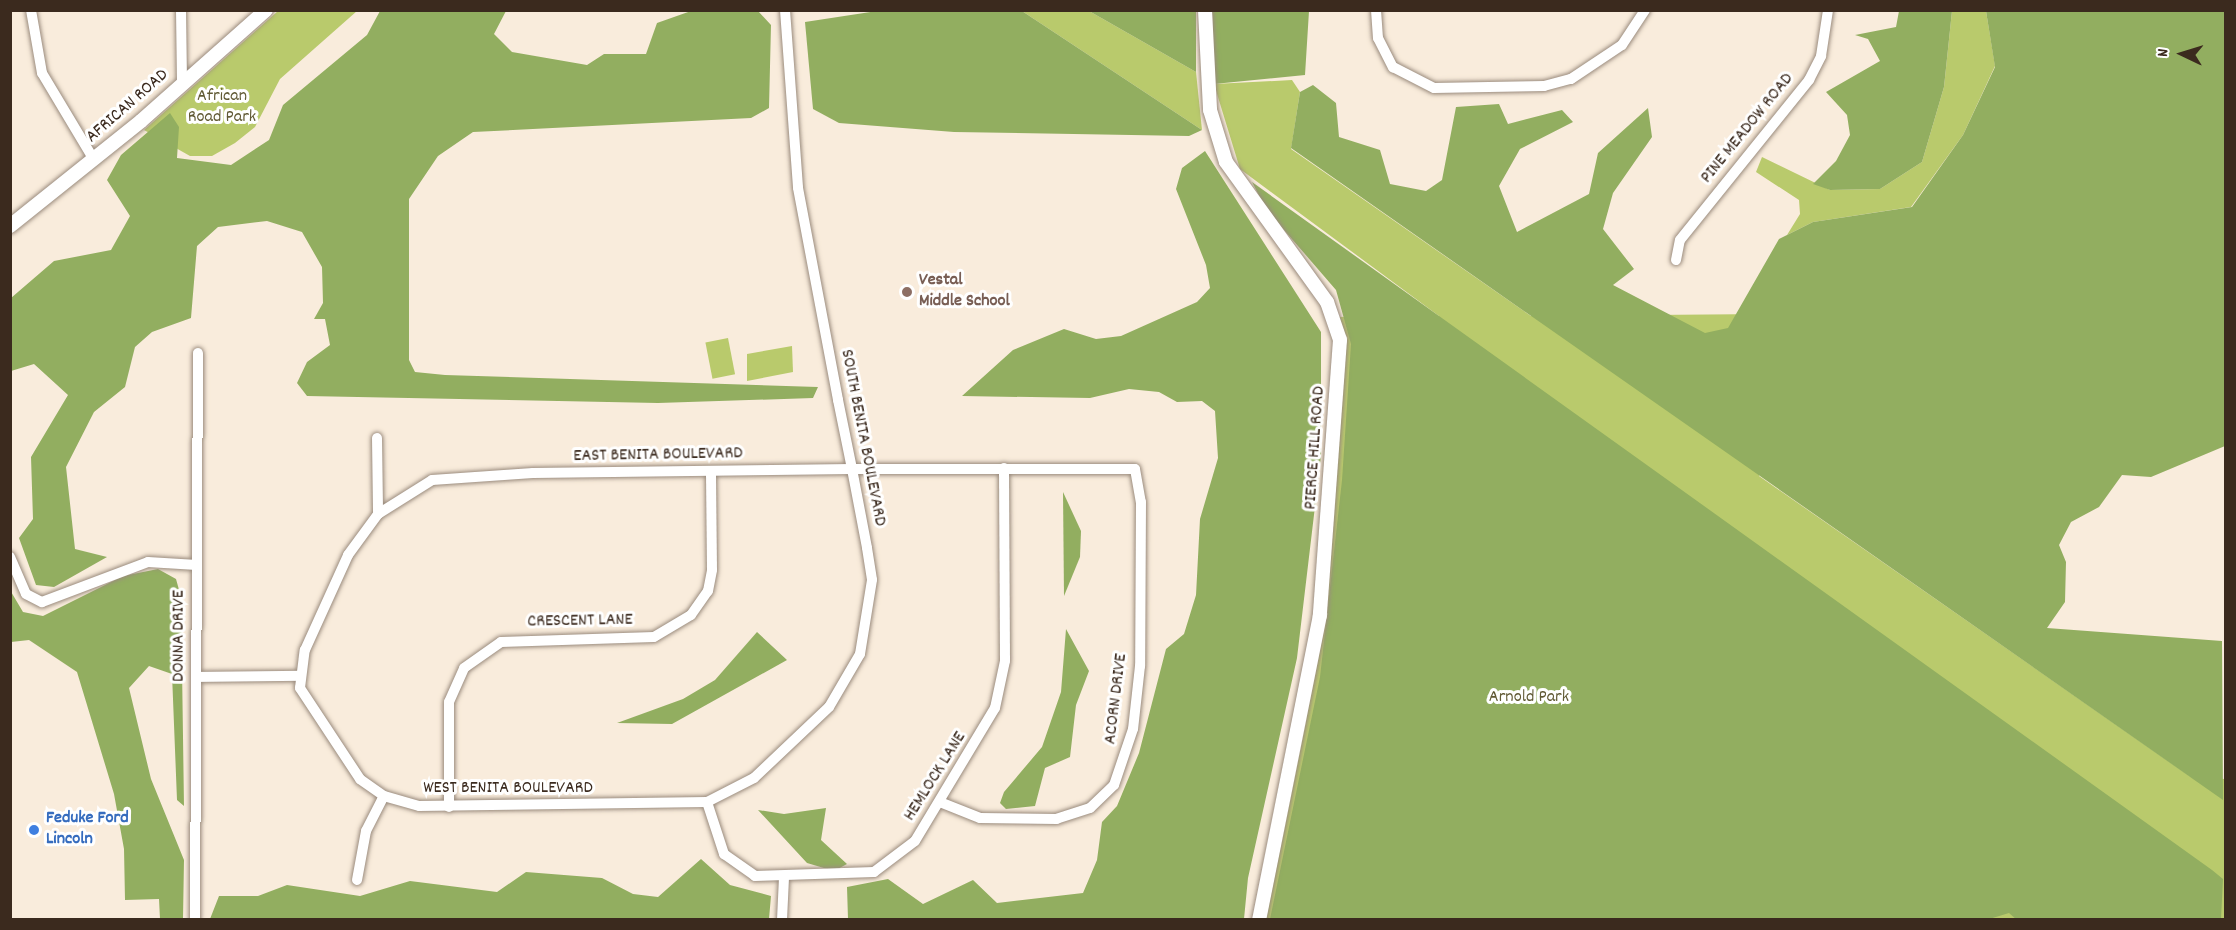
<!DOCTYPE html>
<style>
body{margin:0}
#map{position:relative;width:2236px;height:930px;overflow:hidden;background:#f9ecdc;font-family:Dekko,sans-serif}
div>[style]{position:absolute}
.green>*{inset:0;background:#b9ca6c;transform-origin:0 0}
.forest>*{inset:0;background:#92ae60}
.roads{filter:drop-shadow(0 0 2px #9a8b7d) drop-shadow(0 0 2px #9a8b7d)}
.minor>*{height:10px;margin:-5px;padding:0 5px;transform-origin:5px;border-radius:5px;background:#fff}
.tertiary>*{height:14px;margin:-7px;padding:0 7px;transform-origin:7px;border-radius:7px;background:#fff}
.dots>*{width:16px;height:16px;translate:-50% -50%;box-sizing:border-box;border:3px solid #fff;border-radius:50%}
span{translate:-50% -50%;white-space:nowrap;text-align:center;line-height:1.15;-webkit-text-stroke:6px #fff;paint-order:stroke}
.park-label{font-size:18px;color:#615a35}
.street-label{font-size:18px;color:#3b2a1e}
.education-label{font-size:18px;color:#785e54;font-weight:700}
.left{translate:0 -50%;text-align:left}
.shop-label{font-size:18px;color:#366cbe;font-weight:700}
.frame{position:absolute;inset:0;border:12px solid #3b2a1e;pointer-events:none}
.north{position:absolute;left:2152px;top:24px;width:60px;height:60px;-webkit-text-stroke:4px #fff;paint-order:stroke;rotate:274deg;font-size:16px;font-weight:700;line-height:24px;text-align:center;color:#3b2a1e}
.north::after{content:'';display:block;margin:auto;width:21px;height:27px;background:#3b2a1e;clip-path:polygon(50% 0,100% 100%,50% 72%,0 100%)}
</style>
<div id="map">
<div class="green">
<i style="clip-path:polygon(278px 11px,357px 11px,280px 79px,255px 127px,235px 143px,212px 156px,190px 156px,144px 130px)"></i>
<i style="clip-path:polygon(1022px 11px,1089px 11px,1196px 72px,1202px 130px)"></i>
<i style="clip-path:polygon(1952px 11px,1986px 11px,1995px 66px,1963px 135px,1911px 207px,1813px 222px,1787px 235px,1800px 214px,1799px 200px,1756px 172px,1762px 157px,1830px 190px,1880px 189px,1922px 162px,1944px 87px)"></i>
<i style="clip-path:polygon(1292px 80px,1300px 92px,1291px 149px,1531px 316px,1766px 314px,1759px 476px,2191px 777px,2225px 779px,2225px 919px,1259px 919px,1314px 650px,1330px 511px,1334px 317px,1439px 316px,1240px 169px,1214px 84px)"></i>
<i style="left:728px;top:338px;width:37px;height:23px;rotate:79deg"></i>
<i style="clip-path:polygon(792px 346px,793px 372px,747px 381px,747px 354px)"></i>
</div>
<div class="forest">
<i style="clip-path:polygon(380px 11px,506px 11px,494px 34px,512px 52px,587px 65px,604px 54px,646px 54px,657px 23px,691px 11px,758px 11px,771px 25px,769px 108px,751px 118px,473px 132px,438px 156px,409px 199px,409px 360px,415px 372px,445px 375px,818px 387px,813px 398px,658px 403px,307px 396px,297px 383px,307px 362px,330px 345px,325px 319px,314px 319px,323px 303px,322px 267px,302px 232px,267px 221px,218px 227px,197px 246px,191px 318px,152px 332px,135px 347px,125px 387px,94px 412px,66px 467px,75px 549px,107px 557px,54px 587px,36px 585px,19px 538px,33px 519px,31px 457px,68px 395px,34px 364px,11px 371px,11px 298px,54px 261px,111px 250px,130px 216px,107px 180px,121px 155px,170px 113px,179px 127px,177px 158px,231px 165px,269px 140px,283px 105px,367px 35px)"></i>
<i style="clip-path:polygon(877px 11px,1022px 11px,1202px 130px,1189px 136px,954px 132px,839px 123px,813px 109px,805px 22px)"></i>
<i style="clip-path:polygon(1089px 11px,1196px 11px,1196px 72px)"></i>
<i style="clip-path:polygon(1212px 11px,1309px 11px,1305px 75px,1214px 84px)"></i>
<i style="clip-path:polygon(1899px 11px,1952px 11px,1944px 87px,1922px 162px,1880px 189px,1830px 190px,1813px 184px,1836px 161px,1850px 135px,1847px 115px,1826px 92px,1880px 61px,1868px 39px,1855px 35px,1896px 27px)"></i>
<i style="clip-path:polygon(1986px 11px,2225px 11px,2225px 446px,2151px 477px,2122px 475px,2099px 507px,2071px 522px,2059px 545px,2066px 562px,2065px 602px,2047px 628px,2222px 641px,2223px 800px,1291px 148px,1300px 92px,1313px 85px,1336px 103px,1339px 137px,1380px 150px,1390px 184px,1426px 191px,1442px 180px,1456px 107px,1499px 104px,1508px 124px,1562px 110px,1573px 122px,1520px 149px,1499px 186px,1517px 232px,1589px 194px,1598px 153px,1648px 108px,1652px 137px,1613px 193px,1603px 229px,1634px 269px,1613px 285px,1705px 333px,1728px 328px,1779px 239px,1813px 222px,1912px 207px,1963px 135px,1995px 67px)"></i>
<i style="clip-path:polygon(1205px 151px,1321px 332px,1321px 456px,1297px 658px,1248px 878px,1244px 919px,848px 919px,847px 887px,888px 879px,923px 904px,973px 880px,997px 903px,1083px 893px,1097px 860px,1102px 822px,1117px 806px,1139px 753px,1166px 649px,1184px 634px,1196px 595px,1200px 519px,1218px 458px,1215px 411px,1202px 401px,1177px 402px,1159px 392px,1129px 389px,1090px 398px,962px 396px,1013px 350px,1064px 329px,1096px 339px,1121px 336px,1197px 302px,1210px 288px,1206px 265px,1176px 189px,1182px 168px)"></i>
<i style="clip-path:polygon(1252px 182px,2212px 870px,2223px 879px,2221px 919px,2017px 920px,2009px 913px,1986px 920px,1270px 919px,1320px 677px,1342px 480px,1351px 344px,1336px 290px,1266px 209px)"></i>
<i style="clip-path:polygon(1063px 492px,1081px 531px,1080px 557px,1064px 596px)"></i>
<i style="clip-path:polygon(158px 569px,176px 579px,181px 597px,184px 806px,177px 800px,172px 674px,149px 666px,129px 688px,151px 779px,184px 860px,183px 919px,160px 919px,159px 899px,125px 900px,124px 849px,114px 794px,77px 672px,29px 640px,11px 642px,10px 590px,23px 612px,43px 616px,123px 576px)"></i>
<i style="clip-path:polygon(1066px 629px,1089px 671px,1076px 705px,1070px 757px,1045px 768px,1035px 806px,1006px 809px,1000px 803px,1004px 792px,1042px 747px,1061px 692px)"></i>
<i style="clip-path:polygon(757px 632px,787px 660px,672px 724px,617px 723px,683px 699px,715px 680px)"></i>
<i style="clip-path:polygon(826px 808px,821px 840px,847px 864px,834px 871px,807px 863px,758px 810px,784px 814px)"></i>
<i style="clip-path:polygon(701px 859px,730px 885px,771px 896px,769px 919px,210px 919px,219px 896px,258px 896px,287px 885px,360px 896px,410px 881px,497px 892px,526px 872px,602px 878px,633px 894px,658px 897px)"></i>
</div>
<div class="roads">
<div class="minor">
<i style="left:31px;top:10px;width:64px;rotate:80.1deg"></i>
<i style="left:42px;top:73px;width:101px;rotate:59.1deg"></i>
<i style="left:181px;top:10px;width:74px;rotate:89.2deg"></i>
<i style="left:785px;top:10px;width:178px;rotate:85.8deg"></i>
<i style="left:798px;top:188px;width:216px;rotate:79.3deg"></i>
<i style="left:838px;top:400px;width:70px;rotate:78.5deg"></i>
<i style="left:852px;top:469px;width:80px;rotate:79.2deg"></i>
<i style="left:867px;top:548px;width:32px;rotate:81deg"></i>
<i style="left:872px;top:580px;width:75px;rotate:99.2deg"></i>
<i style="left:860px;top:654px;width:61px;rotate:120.3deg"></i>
<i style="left:829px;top:707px;width:103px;rotate:136.6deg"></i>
<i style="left:754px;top:778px;width:53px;rotate:152.9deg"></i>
<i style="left:707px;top:802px;width:288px;rotate:179.2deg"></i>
<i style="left:419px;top:806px;width:36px;rotate:-164deg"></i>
<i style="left:384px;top:796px;width:29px;rotate:-145deg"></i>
<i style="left:360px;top:779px;width:109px;rotate:-123.4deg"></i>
<i style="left:300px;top:688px;width:38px;rotate:-83deg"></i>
<i style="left:305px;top:650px;width:104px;rotate:-65.6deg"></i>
<i style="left:348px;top:555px;width:51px;rotate:-53.8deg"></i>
<i style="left:378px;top:514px;width:64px;rotate:-32.2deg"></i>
<i style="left:432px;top:480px;width:101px;rotate:-4deg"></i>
<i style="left:533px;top:473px;width:319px;rotate:-0.7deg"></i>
<i style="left:852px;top:469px;width:283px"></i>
<i style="left:1135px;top:469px;width:34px;rotate:80deg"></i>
<i style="left:1141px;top:502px;width:164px;rotate:90.3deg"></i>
<i style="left:1140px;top:666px;width:63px;rotate:96.3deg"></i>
<i style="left:1133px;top:729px;width:59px;rotate:108.7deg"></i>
<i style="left:1114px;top:785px;width:33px;rotate:136deg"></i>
<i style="left:1090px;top:808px;width:35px;rotate:162deg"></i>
<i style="left:1057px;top:819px;width:77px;rotate:-179.3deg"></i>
<i style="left:980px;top:818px;width:43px;rotate:-158.2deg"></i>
<i style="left:1376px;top:10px;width:28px;rotate:86deg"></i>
<i style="left:1378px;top:38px;width:33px;rotate:63deg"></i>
<i style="left:1393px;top:67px;width:46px;rotate:27.1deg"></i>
<i style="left:1434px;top:88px;width:110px;rotate:-1deg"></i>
<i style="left:1544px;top:86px;width:28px;rotate:-15deg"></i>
<i style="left:1571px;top:79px;width:61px;rotate:-33.7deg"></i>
<i style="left:1622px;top:45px;width:42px;rotate:-56.7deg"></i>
<i style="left:1676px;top:260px;width:20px;rotate:-79deg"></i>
<i style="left:1680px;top:240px;width:206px;rotate:-51.1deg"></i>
<i style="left:1809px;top:80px;width:27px;rotate:-63deg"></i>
<i style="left:1821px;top:56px;width:47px;rotate:-81.3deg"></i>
<i style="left:377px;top:438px;width:76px;rotate:89.2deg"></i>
<i style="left:10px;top:557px;width:40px;rotate:66.6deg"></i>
<i style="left:26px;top:594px;width:18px;rotate:27deg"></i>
<i style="left:42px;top:602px;width:113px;rotate:-20.7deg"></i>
<i style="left:148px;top:562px;width:49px;rotate:3.5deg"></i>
<i style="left:196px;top:677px;width:103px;rotate:-0.6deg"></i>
<i style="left:707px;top:802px;width:55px;rotate:71.9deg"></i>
<i style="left:724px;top:854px;width:38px;rotate:35deg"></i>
<i style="left:755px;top:876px;width:119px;rotate:-1.9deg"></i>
<i style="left:874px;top:872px;width:51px;rotate:-37.1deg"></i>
<i style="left:915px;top:841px;width:155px;rotate:-59deg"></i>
<i style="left:995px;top:708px;width:48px;rotate:-78deg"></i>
<i style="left:1005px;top:661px;width:193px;rotate:-90.3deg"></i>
<i style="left:449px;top:807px;width:105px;rotate:-90deg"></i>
<i style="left:449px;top:702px;width:37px;rotate:-66deg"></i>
<i style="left:464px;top:668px;width:45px;rotate:-35.1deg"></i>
<i style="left:501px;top:642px;width:153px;rotate:-1.9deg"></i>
<i style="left:654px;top:637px;width:43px;rotate:-30.7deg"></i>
<i style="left:691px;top:615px;width:29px;rotate:-55deg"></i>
<i style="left:708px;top:591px;width:21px;rotate:-79deg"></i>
<i style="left:712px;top:570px;width:98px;rotate:-90.6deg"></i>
<i style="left:357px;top:880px;width:50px;rotate:-79.6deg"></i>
<i style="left:366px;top:831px;width:39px;rotate:-63deg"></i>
<i style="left:195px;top:920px;width:567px;rotate:-89.7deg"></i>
<i style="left:782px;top:920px;width:42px;rotate:-87.3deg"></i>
</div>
<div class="tertiary">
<i style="left:1205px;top:10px;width:100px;rotate:87.1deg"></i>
<i style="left:1210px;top:110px;width:54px;rotate:72.9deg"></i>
<i style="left:1226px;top:162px;width:173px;rotate:54.2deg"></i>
<i style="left:1327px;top:302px;width:40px;rotate:71.1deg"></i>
<i style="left:1340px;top:340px;width:276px;rotate:94.2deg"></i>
<i style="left:1320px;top:615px;width:311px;rotate:101.3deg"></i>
<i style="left:10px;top:226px;width:168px;rotate:-38.7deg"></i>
<i style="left:141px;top:121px;width:167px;rotate:-41.6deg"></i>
</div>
</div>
<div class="dots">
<i style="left:907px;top:292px;background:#8d6e63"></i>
<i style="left:34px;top:830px;background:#3f7fe0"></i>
</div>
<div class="park-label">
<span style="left:222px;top:108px">African<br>Road Park</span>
<span style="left:1529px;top:698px">Arnold Park</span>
</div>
<div class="street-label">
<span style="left:128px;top:107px;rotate:-41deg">AFRICAN ROAD</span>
<span style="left:1748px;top:129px;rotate:-51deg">PINE MEADOW ROAD</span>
<span style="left:862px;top:438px;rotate:79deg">SOUTH BENITA BOULEVARD</span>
<span style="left:1316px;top:448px;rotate:-86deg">PIERCE HILL ROAD</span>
<span style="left:658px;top:456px;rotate:-1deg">EAST BENITA BOULEVARD</span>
<span style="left:580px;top:622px;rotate:-1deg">CRESCENT LANE</span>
<span style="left:180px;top:636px;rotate:-90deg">DONNA DRIVE</span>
<span style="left:1117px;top:699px;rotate:-83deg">ACORN DRIVE</span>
<span style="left:936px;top:777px;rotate:-58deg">HEMLOCK LANE</span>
<span style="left:508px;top:789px">WEST BENITA BOULEVARD</span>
</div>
<div class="education-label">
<span class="left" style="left:919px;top:292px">Vestal<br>Middle School</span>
</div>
<div class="shop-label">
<span class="left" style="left:46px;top:830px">Feduke Ford<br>Lincoln</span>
</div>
<div class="frame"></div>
<div class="north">N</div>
</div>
